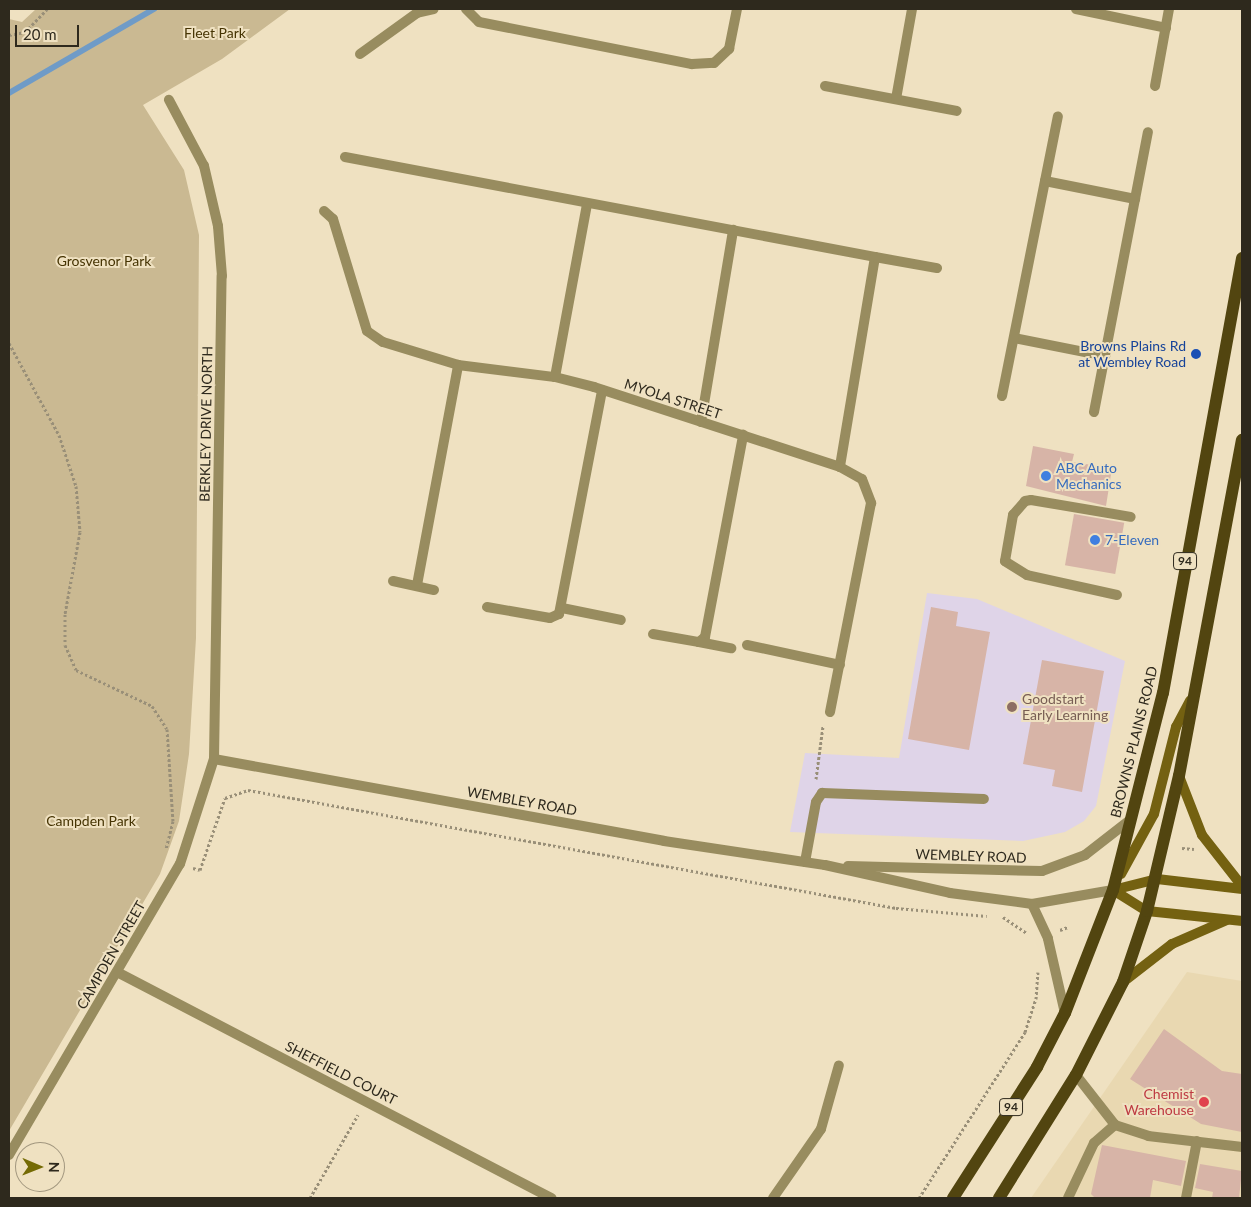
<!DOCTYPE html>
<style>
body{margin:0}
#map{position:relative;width:1251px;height:1207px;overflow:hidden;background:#efe1c1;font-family:Lato,sans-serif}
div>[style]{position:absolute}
.built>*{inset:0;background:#e9d8b1}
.education>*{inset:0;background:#dfd4e8}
.green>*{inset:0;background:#cab992}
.stream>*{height:6px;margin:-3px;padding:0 3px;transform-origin:3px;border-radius:3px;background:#6f9bc7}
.building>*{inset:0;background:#d7b4a7;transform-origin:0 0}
.path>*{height:3px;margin-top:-1.5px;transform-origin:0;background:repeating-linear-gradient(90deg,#998f78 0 2.5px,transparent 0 5px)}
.lane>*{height:10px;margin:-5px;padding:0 5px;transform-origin:5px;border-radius:5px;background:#988c5f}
.street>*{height:10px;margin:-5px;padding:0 5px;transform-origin:5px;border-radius:5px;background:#988c5f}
.secondary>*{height:10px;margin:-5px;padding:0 5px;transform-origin:5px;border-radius:5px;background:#746111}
.primary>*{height:12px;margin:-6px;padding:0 6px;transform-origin:6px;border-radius:6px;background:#524510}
.dots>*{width:14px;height:14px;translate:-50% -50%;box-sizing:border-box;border:2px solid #efe1c1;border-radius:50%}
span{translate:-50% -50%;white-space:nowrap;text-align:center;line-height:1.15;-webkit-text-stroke:4px #efe1c1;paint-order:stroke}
.shield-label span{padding:1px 4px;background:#efe1c1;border:1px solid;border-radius:4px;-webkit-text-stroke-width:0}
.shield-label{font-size:12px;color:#2e291d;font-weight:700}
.park-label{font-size:14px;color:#463403}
.transit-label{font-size:14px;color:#164399}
.right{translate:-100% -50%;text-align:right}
.street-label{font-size:14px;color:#2e291d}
.shop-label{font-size:14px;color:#366cbe}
.left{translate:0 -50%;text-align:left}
.education-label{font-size:14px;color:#785e54}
.health-label{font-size:14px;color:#be3a42}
.frame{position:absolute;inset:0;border:10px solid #2e291d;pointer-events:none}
.north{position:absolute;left:15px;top:1142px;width:50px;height:50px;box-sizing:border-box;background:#efe1c1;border:1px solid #a2977f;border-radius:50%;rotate:91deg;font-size:14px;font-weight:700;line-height:20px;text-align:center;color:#2e291d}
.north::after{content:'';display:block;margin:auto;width:18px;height:22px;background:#756b04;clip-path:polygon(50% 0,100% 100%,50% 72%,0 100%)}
.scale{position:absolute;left:15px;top:25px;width:64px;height:22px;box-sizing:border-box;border:2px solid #2e291d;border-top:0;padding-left:6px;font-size:15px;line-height:18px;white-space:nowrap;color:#2e291d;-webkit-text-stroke:4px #efe1c1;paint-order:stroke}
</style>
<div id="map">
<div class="built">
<i style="clip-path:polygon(1187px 972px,1242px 981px,1242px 1198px,1031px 1198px)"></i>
</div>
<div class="education">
<i style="clip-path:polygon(927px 593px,977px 599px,1125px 661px,1096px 806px,1084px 821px,1065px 832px,1023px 841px,790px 832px,805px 753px,899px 758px)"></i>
</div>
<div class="green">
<i style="clip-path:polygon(36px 9px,290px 9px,222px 59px,143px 105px,184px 170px,199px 235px,196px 638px,189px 754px,179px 821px,160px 874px,9px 1131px,9px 19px,22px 22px)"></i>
</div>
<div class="stream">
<i style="left:9px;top:93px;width:168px;rotate:-30.1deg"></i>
</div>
<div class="building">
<i style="clip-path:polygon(1033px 446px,1074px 454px,1072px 462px,1112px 468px,1106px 506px,1026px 486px)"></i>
<i style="left:1074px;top:514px;width:51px;height:52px;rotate:10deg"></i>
<i style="clip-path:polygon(931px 607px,958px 612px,956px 626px,990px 632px,969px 750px,908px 739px)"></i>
<i style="clip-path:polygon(1042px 660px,1104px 671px,1082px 792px,1052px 786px,1055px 770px,1023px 764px)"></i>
<i style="clip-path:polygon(1164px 1029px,1222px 1071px,1242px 1074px,1242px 1132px,1201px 1124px,1130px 1079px)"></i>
<i style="clip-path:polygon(1102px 1145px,1186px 1161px,1181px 1186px,1153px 1180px,1150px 1198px,1095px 1198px,1091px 1194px)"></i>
<i style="clip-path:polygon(1200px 1164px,1242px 1171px,1239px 1198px,1212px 1198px,1213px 1192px,1195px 1188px)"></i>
</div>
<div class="path">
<i style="left:9px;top:35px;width:16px;rotate:-11deg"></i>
<i style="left:25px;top:32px;width:32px;rotate:-46deg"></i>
<i style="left:9px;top:343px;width:105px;rotate:61.5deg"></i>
<i style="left:59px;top:435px;width:54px;rotate:71.6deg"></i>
<i style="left:76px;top:486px;width:46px;rotate:85deg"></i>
<i style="left:80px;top:532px;width:83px;rotate:100.4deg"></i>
<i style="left:65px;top:614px;width:31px;rotate:90deg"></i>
<i style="left:65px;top:645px;width:27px;rotate:66deg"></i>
<i style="left:76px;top:670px;width:84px;rotate:25.3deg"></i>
<i style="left:152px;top:706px;width:27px;rotate:57deg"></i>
<i style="left:167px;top:729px;width:92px;rotate:86.3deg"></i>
<i style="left:173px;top:821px;width:29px;rotate:104deg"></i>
<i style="left:816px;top:779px;width:53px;rotate:-82.5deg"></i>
<i style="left:1182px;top:848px;width:12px;rotate:5deg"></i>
<i style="left:193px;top:868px;width:7px;rotate:16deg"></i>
<i style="left:200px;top:870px;width:76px;rotate:-70.9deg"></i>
<i style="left:225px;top:798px;width:24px;rotate:-19deg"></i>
<i style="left:248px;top:790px;width:659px;rotate:10.32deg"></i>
<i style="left:896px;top:908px;width:91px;rotate:5deg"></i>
<i style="left:1003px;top:917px;width:29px;rotate:34deg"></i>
<i style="left:1060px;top:930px;width:9px;rotate:-21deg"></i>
<i style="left:310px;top:1198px;width:96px;rotate:-60deg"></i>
<i style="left:919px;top:1198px;width:197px;rotate:-57.4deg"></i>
<i style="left:1025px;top:1032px;width:35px;rotate:-72deg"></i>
<i style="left:1036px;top:999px;width:27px;rotate:-86deg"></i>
</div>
<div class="lane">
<i style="left:1117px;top:595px;width:92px;rotate:-167.5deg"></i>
<i style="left:1027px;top:575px;width:26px;rotate:-148deg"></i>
<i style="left:1005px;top:561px;width:47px;rotate:-80.1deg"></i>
<i style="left:1013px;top:515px;width:18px;rotate:-49deg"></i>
<i style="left:1025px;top:501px;width:6px;rotate:-9deg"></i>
<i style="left:1031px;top:500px;width:101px;rotate:9.6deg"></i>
<i style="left:805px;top:862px;width:61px;rotate:-79.6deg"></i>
<i style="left:816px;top:802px;width:11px;rotate:-56deg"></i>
<i style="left:822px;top:793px;width:162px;rotate:2.1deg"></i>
<i style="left:1076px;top:1075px;width:63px;rotate:52deg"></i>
<i style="left:1115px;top:1125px;width:35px;rotate:18deg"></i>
<i style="left:1148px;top:1136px;width:95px;rotate:6.7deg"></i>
<i style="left:1068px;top:1198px;width:61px;rotate:-64.7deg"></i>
<i style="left:1094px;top:1143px;width:28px;rotate:-41deg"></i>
<i style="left:1186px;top:1198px;width:58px;rotate:-79.1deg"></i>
</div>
<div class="street">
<i style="left:466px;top:9px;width:18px;rotate:45deg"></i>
<i style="left:479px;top:22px;width:217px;rotate:11.2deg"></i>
<i style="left:692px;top:64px;width:22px;rotate:-3deg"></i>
<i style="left:714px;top:63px;width:21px;rotate:-43deg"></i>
<i style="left:729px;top:49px;width:41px;rotate:-78.7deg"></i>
<i style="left:1076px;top:9px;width:92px;rotate:11.9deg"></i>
<i style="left:360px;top:54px;width:70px;rotate:-35.7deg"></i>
<i style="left:417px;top:13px;width:17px;rotate:-13deg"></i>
<i style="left:825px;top:86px;width:134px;rotate:10.7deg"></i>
<i style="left:1155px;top:86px;width:78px;rotate:-79.7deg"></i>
<i style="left:896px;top:99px;width:91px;rotate:-79.9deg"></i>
<i style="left:345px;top:157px;width:539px;rotate:10.68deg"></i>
<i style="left:875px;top:257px;width:213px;rotate:99.5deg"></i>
<i style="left:1045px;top:181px;width:92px;rotate:11.3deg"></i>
<i style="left:324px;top:211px;width:12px;rotate:42deg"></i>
<i style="left:333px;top:219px;width:117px;rotate:73.1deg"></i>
<i style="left:367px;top:331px;width:19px;rotate:35deg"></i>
<i style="left:383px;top:342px;width:78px;rotate:17deg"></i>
<i style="left:458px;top:365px;width:98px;rotate:7.1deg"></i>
<i style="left:555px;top:377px;width:40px;rotate:14.4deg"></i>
<i style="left:594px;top:387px;width:259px;rotate:18deg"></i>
<i style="left:840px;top:467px;width:25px;rotate:29deg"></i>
<i style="left:862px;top:479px;width:26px;rotate:69deg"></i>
<i style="left:871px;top:503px;width:213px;rotate:101.1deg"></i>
<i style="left:875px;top:257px;width:63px;rotate:10.1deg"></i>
<i style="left:1014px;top:338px;width:93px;rotate:11.2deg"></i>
<i style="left:555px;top:377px;width:176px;rotate:-79.5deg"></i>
<i style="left:1002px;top:396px;width:285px;rotate:-78.7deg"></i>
<i style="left:1094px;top:412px;width:285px;rotate:-79.1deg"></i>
<i style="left:701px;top:422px;width:195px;rotate:-80.5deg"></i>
<i style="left:393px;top:581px;width:42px;rotate:12.4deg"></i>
<i style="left:417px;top:585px;width:224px;rotate:-79.4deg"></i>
<i style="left:487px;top:607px;width:64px;rotate:9.9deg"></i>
<i style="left:550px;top:618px;width:10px;rotate:-24deg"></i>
<i style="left:559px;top:614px;width:228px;rotate:-79.1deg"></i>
<i style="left:562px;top:608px;width:60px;rotate:11.5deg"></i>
<i style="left:653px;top:634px;width:47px;rotate:9.9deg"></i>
<i style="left:699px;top:642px;width:8px;rotate:-40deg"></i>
<i style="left:705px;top:637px;width:206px;rotate:-79.3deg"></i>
<i style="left:699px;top:642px;width:33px;rotate:11deg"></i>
<i style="left:747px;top:645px;width:95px;rotate:12.1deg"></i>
<i style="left:214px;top:759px;width:457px;rotate:10.3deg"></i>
<i style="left:664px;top:841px;width:163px;rotate:8.5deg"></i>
<i style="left:825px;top:865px;width:128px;rotate:12.6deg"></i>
<i style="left:950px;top:893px;width:83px;rotate:7.6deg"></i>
<i style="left:1032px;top:904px;width:82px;rotate:-9.8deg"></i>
<i style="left:848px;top:866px;width:194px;rotate:1.5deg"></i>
<i style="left:1042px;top:871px;width:46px;rotate:-20.4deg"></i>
<i style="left:1085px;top:855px;width:57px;rotate:-37.9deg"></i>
<i style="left:1032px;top:904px;width:38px;rotate:65deg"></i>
<i style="left:1048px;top:939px;width:76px;rotate:77.1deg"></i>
<i style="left:117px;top:972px;width:490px;rotate:27.5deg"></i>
<i style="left:9px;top:1155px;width:338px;rotate:-59.6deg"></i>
<i style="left:180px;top:864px;width:110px;rotate:-72.1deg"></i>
<i style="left:214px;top:759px;width:483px;rotate:-89.1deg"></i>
<i style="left:222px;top:276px;width:50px;rotate:-94.6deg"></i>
<i style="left:218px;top:226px;width:62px;rotate:-103.1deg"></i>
<i style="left:204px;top:166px;width:75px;rotate:-117.9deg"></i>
<i style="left:773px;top:1198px;width:84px;rotate:-55.2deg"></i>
<i style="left:821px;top:1129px;width:66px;rotate:-74.3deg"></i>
</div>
<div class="secondary">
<i style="left:1179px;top:776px;width:63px;rotate:68.7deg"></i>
<i style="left:1202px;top:835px;width:65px;rotate:51.9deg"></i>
<i style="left:1121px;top:874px;width:68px;rotate:-61.2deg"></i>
<i style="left:1154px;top:814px;width:90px;rotate:-75.8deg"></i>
<i style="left:1176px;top:727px;width:30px;rotate:-62deg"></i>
<i style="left:1113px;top:890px;width:40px;rotate:32deg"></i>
<i style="left:1147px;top:911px;width:96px;rotate:6deg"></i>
<i style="left:1113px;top:890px;width:45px;rotate:-14deg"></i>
<i style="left:1157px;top:879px;width:86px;rotate:6.7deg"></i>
<i style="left:1123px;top:982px;width:62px;rotate:-37.8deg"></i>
<i style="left:1172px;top:944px;width:60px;rotate:-23.6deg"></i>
</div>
<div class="primary">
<i style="left:953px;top:1198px;width:156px;rotate:-57.3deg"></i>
<i style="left:1037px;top:1067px;width:61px;rotate:-62.6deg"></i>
<i style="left:1065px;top:1013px;width:132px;rotate:-68.7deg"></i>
<i style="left:1113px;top:890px;width:203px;rotate:-75.8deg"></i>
<i style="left:1163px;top:693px;width:442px;rotate:-79.7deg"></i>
<i style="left:999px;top:1198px;width:145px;rotate:-58deg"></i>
<i style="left:1076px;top:1075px;width:104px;rotate:-63.2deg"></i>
<i style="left:1123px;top:982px;width:75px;rotate:-71.3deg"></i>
<i style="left:1147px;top:911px;width:139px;rotate:-76.7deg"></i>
<i style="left:1179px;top:776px;width:342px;rotate:-79.4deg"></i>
</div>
<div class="dots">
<i style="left:1196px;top:354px;background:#1a4fb4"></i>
<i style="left:1046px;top:476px;background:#3f7fe0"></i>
<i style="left:1095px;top:540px;background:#3f7fe0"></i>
<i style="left:1012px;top:707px;background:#8d6e63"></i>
<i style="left:1204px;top:1102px;background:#e0444e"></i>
</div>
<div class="shield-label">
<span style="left:1185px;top:561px">94</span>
<span style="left:1011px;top:1107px">94</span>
</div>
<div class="park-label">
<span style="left:215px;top:33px">Fleet Park</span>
<span style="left:104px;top:261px">Grosvenor Park</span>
<span style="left:91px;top:821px">Campden Park</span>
</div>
<div class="transit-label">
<span class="right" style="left:1186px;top:354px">Browns Plains Rd<br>at Wembley Road</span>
</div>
<div class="street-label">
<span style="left:673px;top:399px;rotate:18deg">MYOLA STREET</span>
<span style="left:206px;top:424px;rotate:-89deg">BERKLEY DRIVE NORTH</span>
<span style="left:1134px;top:742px;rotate:-76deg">BROWNS PLAINS ROAD</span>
<span style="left:522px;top:801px;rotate:10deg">WEMBLEY ROAD</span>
<span style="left:971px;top:856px;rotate:2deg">WEMBLEY ROAD</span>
<span style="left:111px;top:955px;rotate:-60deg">CAMPDEN STREET</span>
<span style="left:341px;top:1073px;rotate:27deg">SHEFFIELD COURT</span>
</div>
<div class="shop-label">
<span class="left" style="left:1056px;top:476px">ABC Auto<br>Mechanics</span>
<span class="left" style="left:1105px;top:540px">7-Eleven</span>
</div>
<div class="education-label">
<span class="left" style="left:1022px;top:707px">Goodstart<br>Early Learning</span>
</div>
<div class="health-label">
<span class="right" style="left:1194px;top:1102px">Chemist<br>Warehouse</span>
</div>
<div class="frame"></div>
<div class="north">N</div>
<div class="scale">20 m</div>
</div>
